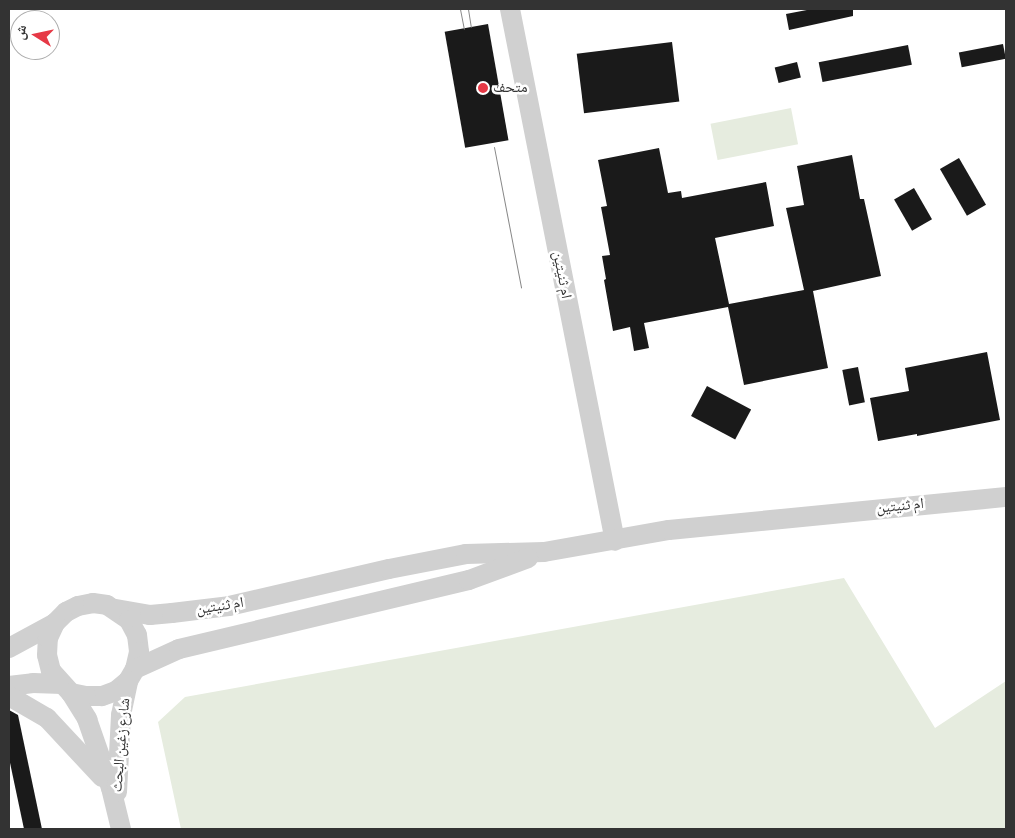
<!DOCTYPE html>
<meta charset="utf-8">
<style>
body{margin:0}
#map{position:relative;width:1015px;height:838px;overflow:hidden;background:#fff;font-family:"Alegreya Sans","Noto Naskh Arabic",sans-serif}
div>[style]{position:absolute}
.green>*{inset:0;background:#e6ecdf;transform-origin:0 0}
.building>*{inset:0;background:#1a1a1a;transform-origin:0 0}
.minor>*{height:20px;margin:-10px;padding:0 10px;transform-origin:10px;border-radius:10px;background:#d0d0d0}
.tram>*{height:1px;margin:-0.5px;padding:0 0.5px;transform-origin:0.5px;border-radius:0.5px;background:#888}
.dots>*{width:14px;height:14px;translate:-50% -50%;box-sizing:border-box;border:2px solid #fff;border-radius:50%}
span{translate:-50% -50%;white-space:nowrap;text-align:center;line-height:1.15;-webkit-text-stroke:5px #fff;paint-order:stroke}
.poi-label{font-size:15px;color:#333}
.left{translate:0 -50%;text-align:left}
.street-label{font-size:15px;color:#333}
.frame{position:absolute;inset:0;border:10px solid #333;pointer-events:none}
.north{position:absolute;left:10px;top:10px;width:50px;height:50px;box-sizing:border-box;background:#fff;border:1px solid #adadad;border-radius:50%;rotate:280deg;font-size:14px;font-weight:700;line-height:20px;text-align:center;color:#333}
.north::after{content:'';display:block;margin:auto;width:18px;height:22px;background:#e63946;clip-path:polygon(50% 0,100% 100%,50% 72%,0 100%)}
</style>
<div id="map">
<div class="green">
<i style="left:791px;top:108px;width:37px;height:82px;rotate:79deg"></i>
<i style="clip-path:polygon(844px 578px,935px 728px,1006px 681px,1006px 829px,181px 829px,158px 722px,185px 697px)"></i>
</div>
<div class="building">
<i style="clip-path:polygon(812px 9px,853px 9px,853px 16px,789px 30px,786px 14px)"></i>
<i style="left:488px;top:24px;width:118px;height:44px;rotate:80deg"></i>
<i style="left:672px;top:42px;width:60px;height:96px;rotate:83deg"></i>
<i style="left:1003px;top:44px;width:15px;height:45px;rotate:79deg"></i>
<i style="left:908px;top:45px;width:20px;height:91px;rotate:79deg"></i>
<i style="left:797px;top:62px;width:16px;height:23px;rotate:76deg"></i>
<i style="clip-path:polygon(659px 148px,668px 193px,681px 191px,682px 198px,766px 182px,774px 226px,715px 238px,729px 304px,804px 290px,786px 208px,804px 205px,797px 166px,852px 155px,860px 199px,864px 199px,881px 276px,813px 291px,828px 368px,744px 385px,728px 307px,644px 323px,649px 348px,634px 351px,630px 327px,613px 331px,604px 280px,606px 279px,602px 256px,610px 255px,601px 207px,607px 206px,598px 160px)"></i>
<i style="left:959px;top:158px;width:54px;height:22px;rotate:60deg"></i>
<i style="left:914px;top:188px;width:36px;height:23px;rotate:60deg"></i>
<i style="clip-path:polygon(987px 352px,1000px 420px,917px 436px,917px 434px,878px 441px,870px 398px,909px 391px,905px 368px)"></i>
<i style="left:858px;top:367px;width:36px;height:16px;rotate:79deg"></i>
<i style="left:707px;top:386px;width:50px;height:34px;rotate:28deg"></i>
<i style="clip-path:polygon(9px 710px,18px 715px,42px 829px,24px 829px,9px 758px)"></i>
</div>
<div class="minor">
<i style="left:510px;top:9px;width:542px;rotate:78.84deg"></i>
<i style="left:116px;top:609px;width:35px;rotate:10deg"></i>
<i style="left:150px;top:615px;width:22px;rotate:-5deg"></i>
<i style="left:172px;top:613px;width:57px;rotate:-7deg"></i>
<i style="left:229px;top:606px;width:164px;rotate:-13deg"></i>
<i style="left:389px;top:569px;width:78px;rotate:-11deg"></i>
<i style="left:466px;top:554px;width:78px;rotate:-1.5deg"></i>
<i style="left:544px;top:552px;width:127px;rotate:-10deg"></i>
<i style="left:669px;top:530px;width:339px;rotate:-5.6deg"></i>
<i style="left:9px;top:648px;width:52px;rotate:-28.5deg"></i>
<i style="left:55px;top:623px;width:16px;rotate:-45deg"></i>
<i style="left:66px;top:612px;width:13px;rotate:-27deg"></i>
<i style="left:78px;top:606px;width:15px;rotate:-11deg"></i>
<i style="left:93px;top:603px;width:14px;rotate:8deg"></i>
<i style="left:107px;top:605px;width:27px;rotate:34deg"></i>
<i style="left:129px;top:620px;width:17px;rotate:62deg"></i>
<i style="left:137px;top:635px;width:17px;rotate:83deg"></i>
<i style="left:139px;top:652px;width:17px;rotate:103deg"></i>
<i style="left:135px;top:669px;width:14px;rotate:120deg"></i>
<i style="left:128px;top:681px;width:16px;rotate:140deg"></i>
<i style="left:116px;top:691px;width:15px;rotate:160deg"></i>
<i style="left:102px;top:696px;width:16px;rotate:180deg"></i>
<i style="left:86px;top:696px;width:15px;rotate:-169deg"></i>
<i style="left:71px;top:693px;width:30px;rotate:-132deg"></i>
<i style="left:51px;top:671px;width:16px;rotate:-104deg"></i>
<i style="left:47px;top:655px;width:17px;rotate:-87deg"></i>
<i style="left:48px;top:638px;width:17px;rotate:-65deg"></i>
<i style="left:135px;top:669px;width:48px;rotate:-24.4deg"></i>
<i style="left:179px;top:649px;width:298px;rotate:-13.4deg"></i>
<i style="left:469px;top:580px;width:63px;rotate:-20.4deg"></i>
<i style="left:9px;top:686px;width:24px;rotate:-7deg"></i>
<i style="left:33px;top:683px;width:29px;rotate:2deg"></i>
<i style="left:71px;top:693px;width:31px;rotate:58deg"></i>
<i style="left:87px;top:719px;width:73px;rotate:70.8deg"></i>
<i style="left:111px;top:788px;width:42px;rotate:76.3deg"></i>
<i style="left:9px;top:696px;width:44px;rotate:30.1deg"></i>
<i style="left:47px;top:718px;width:81px;rotate:47deg"></i>
<i style="left:117px;top:792px;width:77px;rotate:-87deg"></i>
<i style="left:121px;top:715px;width:35px;rotate:-78deg"></i>
</div>
<div class="tram">
<i style="left:460px;top:9px;width:20px;rotate:79deg"></i>
<i style="left:468px;top:9px;width:18px;rotate:81deg"></i>
<i style="left:494px;top:147px;width:143px;rotate:79.1deg"></i>
</div>
<div class="dots">
<i style="left:483px;top:88px;background:#e63946"></i>
</div>
<div class="poi-label">
<span class="left" style="left:493px;top:88px">متحف</span>
</div>
<div class="street-label">
<span style="left:562px;top:275px;rotate:79deg">ام ثنيتين</span>
<span style="left:900px;top:506px;rotate:-6deg">ام ثنيتين</span>
<span style="left:220px;top:606px;rotate:-9deg">ام ثنيتين</span>
<span style="left:121px;top:745px;rotate:-85deg">شارع زغين البحث</span>
</div>
<div class="frame"></div>
<div class="north">ش</div>
</div>
